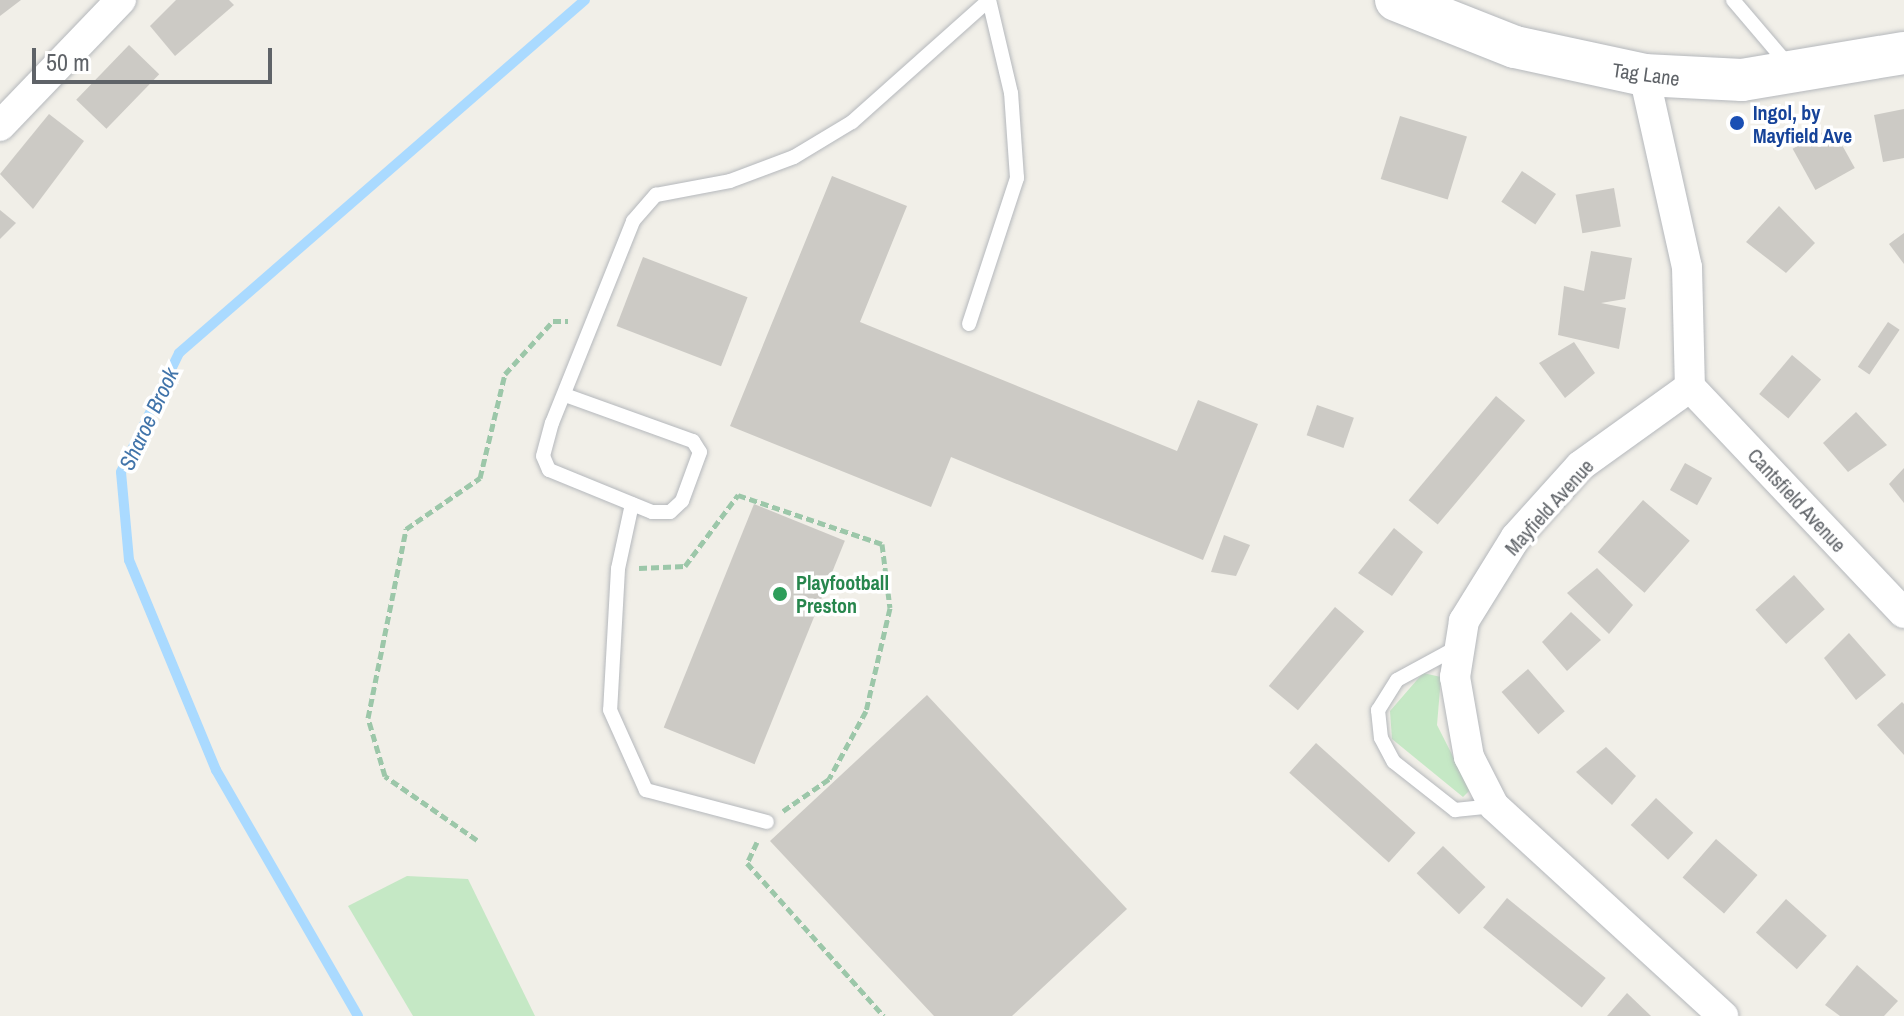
<!DOCTYPE html>
<style>
body{margin:0}
#map{position:relative;width:1904px;height:1016px;overflow:hidden;background:#f1efe8;font-family:"Archivo Narrow",sans-serif}
div>[style]{position:absolute}
.green>*{inset:0;background:#c5e8c5}
.stream>*{height:10px;margin:-5px;padding:0 5px;transform-origin:5px;border-radius:5px;background:#aadaff}
.building>*{inset:0;background:#cccac5;transform-origin:0 0}
.path>*{height:5px;margin-top:-2.5px;transform-origin:0;background:repeating-linear-gradient(90deg,#9cc7a9 0 8px,transparent 0 12px)}
.roads{filter:drop-shadow(0 0 2px #b5b8bc) drop-shadow(0 0 2px #b5b8bc)}
.service>*{height:14px;margin:-7px;padding:0 7px;transform-origin:7px;border-radius:7px;background:#fff}
.minor>*{height:30px;margin:-15px;padding:0 15px;transform-origin:15px;border-radius:15px;background:#fff}
.secondary>*{height:42px;margin:-21px;padding:0 21px;transform-origin:21px;border-radius:21px;background:#fff}
.dots>*{width:22px;height:22px;translate:-50% -50%;box-sizing:border-box;border:4px solid #fff;border-radius:50%}
span{translate:-50% -50%;white-space:nowrap;text-align:center;line-height:1.15;-webkit-text-stroke:7px #fff;paint-order:stroke}
.street-label{font-size:20px;color:#5f6368}
.transit-label{font-size:20px;color:#164399;font-weight:700}
.left{translate:0 -50%;text-align:left}
.leisure-label{font-size:20px;color:#27864d;font-weight:700}
.water-label{font-size:22px;color:#4174aa;font-style:italic}
.scale{position:absolute;left:32px;top:48px;width:240px;height:36px;box-sizing:border-box;border:4px solid #5f6368;border-top:0;padding-left:10px;font-size:24px;line-height:28px;white-space:nowrap;color:#5f6368;-webkit-text-stroke:6px #fff;paint-order:stroke}
</style>
<div id="map">
<div class="green">
<i style="clip-path:polygon(1423px 673px,1441px 677px,1437px 725px,1470px 790px,1463px 797px,1392px 739px,1390px 711px)"></i>
<i style="clip-path:polygon(407px 876px,468px 879px,535px 1016px,413px 1016px,348px 906px)"></i>
</div>
<div class="stream">
<i style="left:358px;top:1016px;width:284px;rotate:-120deg"></i>
<i style="left:216px;top:770px;width:227px;rotate:-112.5deg"></i>
<i style="left:129px;top:560px;width:88px;rotate:-95.2deg"></i>
<i style="left:121px;top:472px;width:132px;rotate:-64deg"></i>
<i style="left:179px;top:353px;width:538px;rotate:-41.01deg"></i>
</div>
<div class="building">
<i style="clip-path:polygon(0 0,21px 0,0 16px)"></i>
<i style="clip-path:polygon(176px 0,229px 0,234px 5px,175px 56px,150px 26px)"></i>
<i style="left:129px;top:45px;width:42px;height:76px;rotate:44deg"></i>
<i style="clip-path:polygon(1904px 109px,1904px 158px,1883px 162px,1874px 115px)"></i>
<i style="clip-path:polygon(49px 114px,84px 141px,33px 209px,0 174px)"></i>
<i style="left:1400px;top:116px;width:70px;height:66px;rotate:17deg"></i>
<i style="left:1832px;top:127px;width:47px;height:45px;rotate:61deg"></i>
<i style="left:1522px;top:171px;width:41px;height:37px;rotate:34deg"></i>
<i style="clip-path:polygon(832px 176px,907px 206px,860px 322px,1177px 451px,1198px 400px,1258px 424px,1203px 560px,951px 457px,931px 507px,730px 426px)"></i>
<i style="left:1614px;top:188px;width:39px;height:39px;rotate:80deg"></i>
<i style="clip-path:polygon(1779px 206px,1815px 243px,1786px 273px,1746px 242px)"></i>
<i style="clip-path:polygon(0 210px,16px 223px,0 239px)"></i>
<i style="clip-path:polygon(1904px 233px,1904px 264px,1889px 244px)"></i>
<i style="clip-path:polygon(1591px 251px,1632px 258px,1625px 299px,1601px 303px,1626px 308px,1619px 349px,1558px 335px,1564px 286px,1584px 291px)"></i>
<i style="left:643px;top:257px;width:112px;height:74px;rotate:21deg"></i>
<i style="left:1888px;top:322px;width:14px;height:54px;rotate:34deg"></i>
<i style="clip-path:polygon(1574px 342px,1595px 373px,1565px 398px,1539px 363px)"></i>
<i style="left:1792px;top:355px;width:38px;height:51px;rotate:40deg"></i>
<i style="left:1496px;top:396px;width:38px;height:136px;rotate:40deg"></i>
<i style="left:1317px;top:405px;width:39px;height:32px;rotate:19deg"></i>
<i style="clip-path:polygon(1856px 412px,1887px 445px,1848px 472px,1823px 443px)"></i>
<i style="left:1685px;top:463px;width:31px;height:31px;rotate:29deg"></i>
<i style="clip-path:polygon(1904px 468px,1904px 503px,1889px 484px)"></i>
<i style="left:1643px;top:500px;width:62px;height:69px;rotate:41deg"></i>
<i style="left:754px;top:504px;width:98px;height:241px;rotate:22deg"></i>
<i style="clip-path:polygon(1394px 528px,1423px 552px,1392px 596px,1358px 573px)"></i>
<i style="clip-path:polygon(1224px 535px,1250px 545px,1236px 576px,1211px 572px)"></i>
<i style="clip-path:polygon(1597px 568px,1633px 605px,1609px 634px,1567px 593px)"></i>
<i style="left:1794px;top:575px;width:46px;height:52px;rotate:48deg"></i>
<i style="left:1335px;top:607px;width:38px;height:103px;rotate:40deg"></i>
<i style="clip-path:polygon(1571px 612px,1601px 640px,1567px 671px,1542px 642px)"></i>
<i style="clip-path:polygon(1849px 633px,1886px 675px,1856px 700px,1824px 658px)"></i>
<i style="left:1528px;top:669px;width:56px;height:35px;rotate:49deg"></i>
<i style="clip-path:polygon(927px 695px,1127px 909px,1012px 1016px,934px 1016px,770px 841px)"></i>
<i style="clip-path:polygon(1902px 702px,1904px 704px,1904px 755px,1877px 725px)"></i>
<i style="left:1316px;top:743px;width:134px;height:40px;rotate:42deg"></i>
<i style="clip-path:polygon(1606px 747px,1636px 776px,1612px 805px,1576px 772px)"></i>
<i style="left:1656px;top:798px;width:51px;height:37px;rotate:43deg"></i>
<i style="left:1716px;top:839px;width:55px;height:51px;rotate:41deg"></i>
<i style="left:1443px;top:846px;width:59px;height:38px;rotate:44deg"></i>
<i style="left:1507px;top:898px;width:127px;height:38px;rotate:39deg"></i>
<i style="left:1786px;top:899px;width:55px;height:45px;rotate:42deg"></i>
<i style="clip-path:polygon(1857px 965px,1898px 1001px,1884px 1016px,1840px 1016px,1825px 1005px)"></i>
<i style="clip-path:polygon(1627px 993px,1651px 1016px,1607px 1016px)"></i>
</div>
<div class="path">
<i style="left:639px;top:568px;width:46px;rotate:-2.5deg"></i>
<i style="left:685px;top:566px;width:89px;rotate:-53.3deg"></i>
<i style="left:738px;top:495px;width:152px;rotate:18.8deg"></i>
<i style="left:882px;top:544px;width:64px;rotate:82.9deg"></i>
<i style="left:890px;top:608px;width:106px;rotate:103.1deg"></i>
<i style="left:866px;top:711px;width:77px;rotate:118.6deg"></i>
<i style="left:829px;top:779px;width:56px;rotate:145.2deg"></i>
<i style="left:477px;top:840px;width:112px;rotate:-145.2deg"></i>
<i style="left:385px;top:776px;width:60px;rotate:-106.3deg"></i>
<i style="left:368px;top:718px;width:193px;rotate:-78.6deg"></i>
<i style="left:406px;top:529px;width:90px;rotate:-34.6deg"></i>
<i style="left:480px;top:478px;width:107px;rotate:-76.5deg"></i>
<i style="left:505px;top:374px;width:72px;rotate:-47.8deg"></i>
<i style="left:553px;top:321px;width:15px"></i>
<i style="left:757px;top:842px;width:23px;rotate:115deg"></i>
<i style="left:747px;top:863px;width:205px;rotate:48.2deg"></i>
</div>
<div class="roads">
<div class="service">
<i style="left:1733px;top:0;width:88px;rotate:49.6deg"></i>
<i style="left:969px;top:324px;width:154px;rotate:-71.8deg"></i>
<i style="left:1017px;top:178px;width:85px;rotate:-94deg"></i>
<i style="left:1011px;top:93px;width:96px;rotate:-103.3deg"></i>
<i style="left:565px;top:395px;width:136px;rotate:19.8deg"></i>
<i style="left:693px;top:441px;width:13px;rotate:58deg"></i>
<i style="left:700px;top:452px;width:52px;rotate:110.2deg"></i>
<i style="left:682px;top:501px;width:16px;rotate:137deg"></i>
<i style="left:670px;top:512px;width:18px;rotate:180deg"></i>
<i style="left:652px;top:512px;width:111px;rotate:-157.8deg"></i>
<i style="left:549px;top:470px;width:15px;rotate:-113deg"></i>
<i style="left:543px;top:456px;width:34px;rotate:-75deg"></i>
<i style="left:552px;top:423px;width:218px;rotate:-68.1deg"></i>
<i style="left:633px;top:221px;width:35px;rotate:-49deg"></i>
<i style="left:656px;top:195px;width:75px;rotate:-10.7deg"></i>
<i style="left:730px;top:181px;width:68px;rotate:-20.6deg"></i>
<i style="left:794px;top:157px;width:68px;rotate:-31.1deg"></i>
<i style="left:852px;top:122px;width:183px;rotate:-41.7deg"></i>
<i style="left:632px;top:504px;width:66px;rotate:102.2deg"></i>
<i style="left:618px;top:569px;width:141px;rotate:93.2deg"></i>
<i style="left:610px;top:710px;width:88px;rotate:65.8deg"></i>
<i style="left:646px;top:790px;width:125px;rotate:14.8deg"></i>
<i style="left:1456px;top:648px;width:67px;rotate:151.5deg"></i>
<i style="left:1397px;top:680px;width:36px;rotate:122deg"></i>
<i style="left:1378px;top:710px;width:28px;rotate:84deg"></i>
<i style="left:1381px;top:738px;width:27px;rotate:62deg"></i>
<i style="left:1394px;top:762px;width:78px;rotate:38.2deg"></i>
<i style="left:1455px;top:810px;width:39px;rotate:-6deg"></i>
</div>
<div class="minor">
<i style="left:1644px;top:75px;width:197px;rotate:77.4deg"></i>
<i style="left:1687px;top:267px;width:120px;rotate:88.6deg"></i>
<i style="left:1690px;top:387px;width:135px;rotate:144.3deg"></i>
<i style="left:1580px;top:466px;width:96px;rotate:132deg"></i>
<i style="left:1516px;top:537px;width:99px;rotate:121.8deg"></i>
<i style="left:1464px;top:621px;width:57px;rotate:99.1deg"></i>
<i style="left:1455px;top:677px;width:81px;rotate:80.1deg"></i>
<i style="left:1469px;top:757px;width:55px;rotate:63deg"></i>
<i style="left:1494px;top:806px;width:311px;rotate:42.5deg"></i>
<i style="left:0;top:126px;width:175px;rotate:-46.2deg"></i>
<i style="left:1690px;top:387px;width:311px;rotate:46.6deg"></i>
</div>
<div class="secondary">
<i style="left:1396px;top:0;width:128px;rotate:21.6deg"></i>
<i style="left:1515px;top:47px;width:132px;rotate:12.2deg"></i>
<i style="left:1644px;top:75px;width:98px;rotate:2.9deg"></i>
<i style="left:1742px;top:80px;width:164px;rotate:-9.5deg"></i>
</div>
</div>
<div class="dots">
<i style="left:1737px;top:123px;background:#1a4fb4"></i>
<i style="left:780px;top:594px;background:#2e9e5b"></i>
</div>
<div class="street-label">
<span style="left:1646px;top:74px;rotate:8deg">Tag Lane</span>
<span style="left:1797px;top:500px;rotate:47deg">Cantsfield Avenue</span>
<span style="left:1549px;top:507px;rotate:-48deg">Mayfield Avenue</span>
</div>
<div class="transit-label">
<span class="left" style="left:1753px;top:124px">Ingol, by<br>Mayfield Ave</span>
</div>
<div class="leisure-label">
<span class="left" style="left:796px;top:594px">Playfootball<br>Preston</span>
</div>
<div class="water-label">
<span style="left:149px;top:419px;rotate:-65deg">Sharoe Brook</span>
</div>
<div class="scale">50 m</div>
</div>
